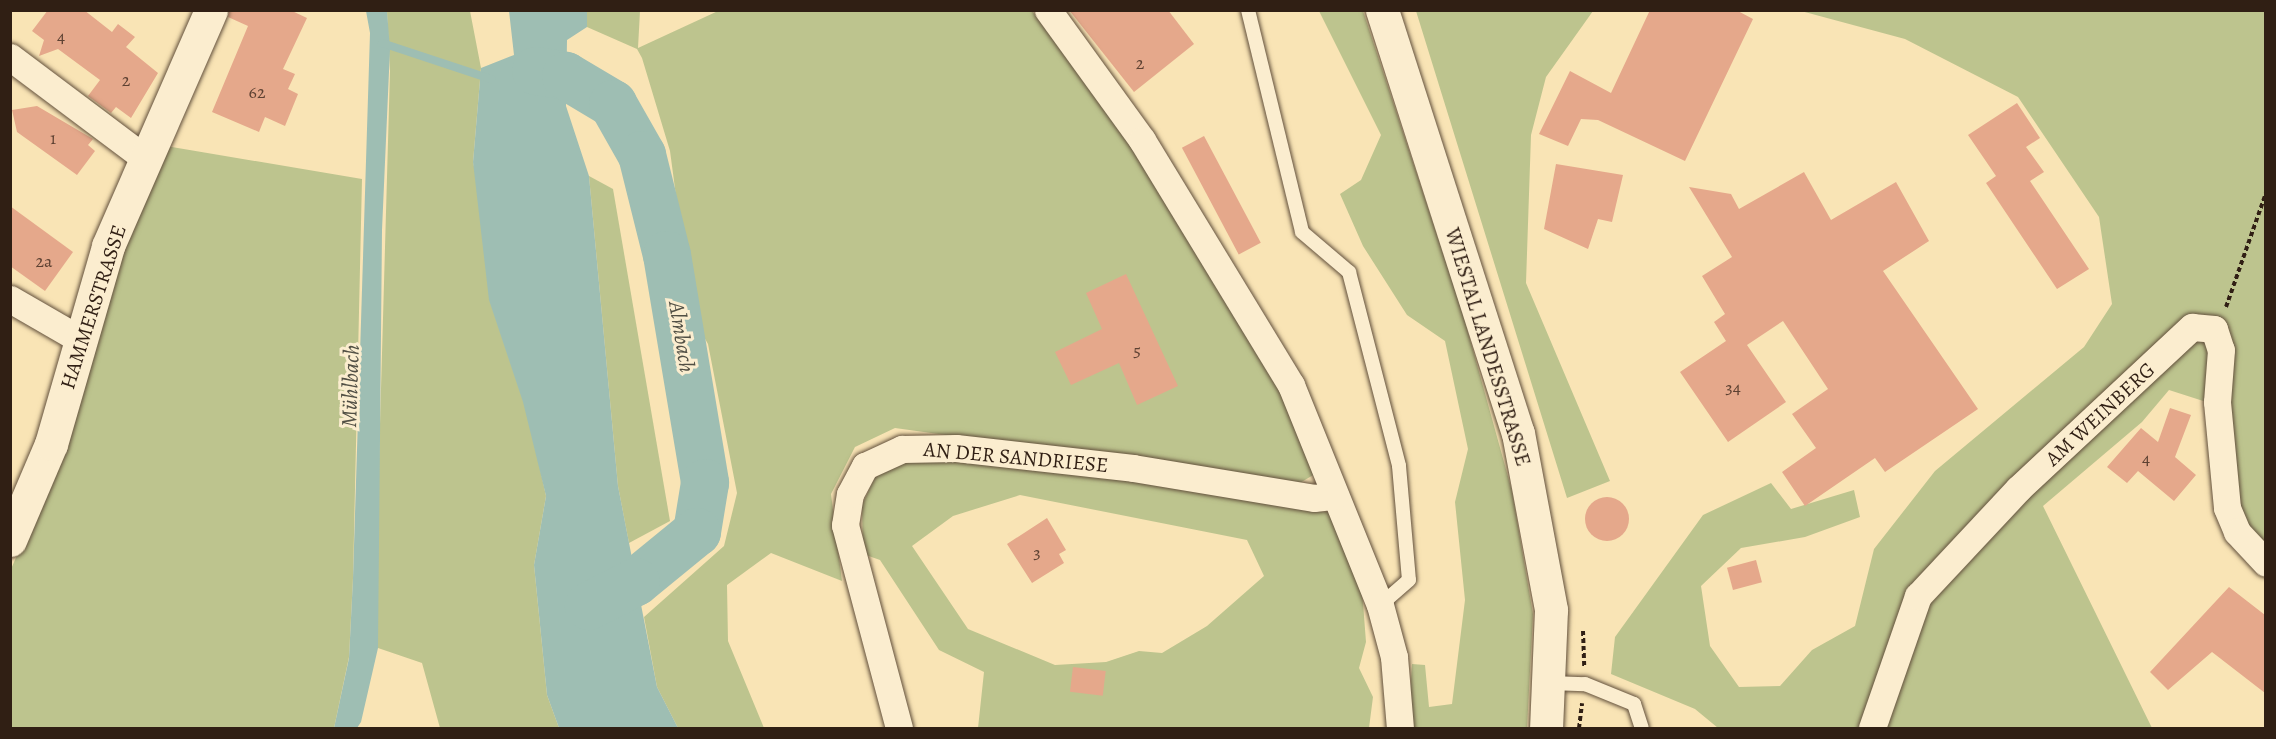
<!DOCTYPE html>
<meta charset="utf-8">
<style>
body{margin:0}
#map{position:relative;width:2276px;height:739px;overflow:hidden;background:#f9e4b5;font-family:Alegreya,serif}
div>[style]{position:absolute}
.green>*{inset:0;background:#bdc48e}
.water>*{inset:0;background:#9ebeb3}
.stream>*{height:8px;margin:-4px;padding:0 4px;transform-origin:4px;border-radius:4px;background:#9ebeb3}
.river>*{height:48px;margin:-24px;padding:0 24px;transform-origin:24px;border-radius:24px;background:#9ebeb3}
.building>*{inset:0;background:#e5a88b;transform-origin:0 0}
.round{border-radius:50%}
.path>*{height:4px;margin-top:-2px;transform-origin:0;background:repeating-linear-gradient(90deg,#301f14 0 4.5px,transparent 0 7.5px)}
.roads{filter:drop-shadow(0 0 2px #62503c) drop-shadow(0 0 2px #62503c)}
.service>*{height:14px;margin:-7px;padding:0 7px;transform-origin:7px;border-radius:7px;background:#fbedcf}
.minor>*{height:27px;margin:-13.5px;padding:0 13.5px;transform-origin:13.5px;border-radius:13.5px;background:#fbedcf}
.tertiary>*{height:33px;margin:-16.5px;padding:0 16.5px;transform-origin:16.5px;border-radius:16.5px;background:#fbedcf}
.secondary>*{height:33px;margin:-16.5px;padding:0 16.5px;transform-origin:16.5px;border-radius:16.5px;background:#fbedcf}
span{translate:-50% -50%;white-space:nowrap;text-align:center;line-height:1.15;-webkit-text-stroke:6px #fbedcf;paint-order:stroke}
.number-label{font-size:18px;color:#5d4132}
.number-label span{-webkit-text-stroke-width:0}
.street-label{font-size:21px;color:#301f14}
.water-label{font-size:22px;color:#514f44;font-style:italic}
.frame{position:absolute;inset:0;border:12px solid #301f14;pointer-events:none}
</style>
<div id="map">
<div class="green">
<i style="clip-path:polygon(387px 11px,470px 11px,481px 68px,473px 162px,546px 496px,534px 565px,547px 695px,559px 728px,440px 728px,422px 663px,378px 648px,374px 636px,390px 71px)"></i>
<i style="clip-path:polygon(587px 11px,640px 11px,638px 48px,718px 11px,1032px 11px,1113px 113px,1280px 388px,1315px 474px,1298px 484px,895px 428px,855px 447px,831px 494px,842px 581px,771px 553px,727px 585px,728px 641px,764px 728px,678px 728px,657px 687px,644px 617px,724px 546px,737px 493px,708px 344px,692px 316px,670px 151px,642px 58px,637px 49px,587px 27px)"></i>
<i style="clip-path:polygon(1319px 11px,1363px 11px,1463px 314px,1512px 491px,1533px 614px,1527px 728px,1408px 728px,1412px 664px,1425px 665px,1429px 707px,1452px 704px,1465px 600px,1455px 502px,1468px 449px,1445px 341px,1407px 315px,1363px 246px,1340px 194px,1361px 180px,1381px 135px)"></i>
<i style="clip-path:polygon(1416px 11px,1593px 11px,1546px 77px,1531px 135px,1526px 283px,1610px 481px,1567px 498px)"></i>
<i style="clip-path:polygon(1801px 11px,2265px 11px,2265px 547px,2247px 533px,2233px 484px,2225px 408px,2169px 390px,2142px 422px,2043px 506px,2152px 728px,1718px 728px,1695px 709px,1611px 674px,1615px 637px,1703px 515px,1771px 483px,1791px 509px,1854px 490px,1860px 517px,1805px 537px,1741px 548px,1701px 586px,1710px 646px,1739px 687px,1780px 686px,1812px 650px,1855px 626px,1874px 549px,1935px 471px,2084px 347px,2112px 304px,2099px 217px,2018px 97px,1905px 39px)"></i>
<i style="clip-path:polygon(166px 146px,362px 179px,353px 578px,349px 657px,334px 728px,11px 728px,11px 569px,73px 428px,124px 249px)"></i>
<i style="clip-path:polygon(589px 176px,613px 189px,670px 521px,629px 543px,618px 486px)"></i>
<i style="clip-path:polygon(evenodd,943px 458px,1133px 480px,1332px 513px,1362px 590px,1366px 642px,1359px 668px,1373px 697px,1369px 728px,978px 728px,984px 672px,939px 650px,880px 560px,863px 554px,862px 505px,876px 475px,905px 460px,943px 458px,1020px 495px,1247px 540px,1264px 576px,1207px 626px,1162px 653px,1139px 651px,1106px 662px,1055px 665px,968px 629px,912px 546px,953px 516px,1020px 495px)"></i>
</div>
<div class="water">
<i style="clip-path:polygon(366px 11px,387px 11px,390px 49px,382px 230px,378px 648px,361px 722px,357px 728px,334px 728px,349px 658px,353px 578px,370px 33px)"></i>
<i style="clip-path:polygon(509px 11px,587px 11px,587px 27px,567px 40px,566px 106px,589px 176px,618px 486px,657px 687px,678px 728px,559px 728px,547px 695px,534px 565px,546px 496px,523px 402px,489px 300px,473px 162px,481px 68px,514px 55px)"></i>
</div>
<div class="stream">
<i style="left:382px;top:43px;width:115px;rotate:18.3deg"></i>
</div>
<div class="river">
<i style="left:536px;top:71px;width:30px;rotate:9deg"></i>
<i style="left:566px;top:76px;width:55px;rotate:30.8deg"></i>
<i style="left:613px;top:104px;width:59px;rotate:60.4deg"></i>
<i style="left:642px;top:155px;width:103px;rotate:76deg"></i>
<i style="left:667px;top:255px;width:231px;rotate:80.5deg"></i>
<i style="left:705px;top:483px;width:50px;rotate:99.3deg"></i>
<i style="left:697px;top:532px;width:79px;rotate:140.7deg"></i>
<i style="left:636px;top:582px;width:53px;rotate:152.9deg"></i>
</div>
<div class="building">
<i style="clip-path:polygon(48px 10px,84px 10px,112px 32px,118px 24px,135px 37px,126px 47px,158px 73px,131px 118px,116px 107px,111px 113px,88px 96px,100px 80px,58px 49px,39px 56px,44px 40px,32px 31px)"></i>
<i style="clip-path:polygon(229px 10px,290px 10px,307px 18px,283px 69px,295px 74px,288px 89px,298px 94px,285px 126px,265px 117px,259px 132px,212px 112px,248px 26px,228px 17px)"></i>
<i style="clip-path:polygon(1069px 10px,1168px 10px,1194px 44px,1134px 92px)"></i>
<i style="clip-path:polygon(1650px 10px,1736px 10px,1753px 19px,1685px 161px,1598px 120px,1581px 119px,1568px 146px,1539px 134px,1570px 71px,1611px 93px)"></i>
<i style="clip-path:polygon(2017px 103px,2040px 138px,2026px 147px,2044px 172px,2030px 181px,2089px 269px,2057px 289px,1986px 183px,1996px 176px,1968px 135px)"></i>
<i style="clip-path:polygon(37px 106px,93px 139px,88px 145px,95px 151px,77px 175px,17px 132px,12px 110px)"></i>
<i style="left:1204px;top:136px;width:121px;height:25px;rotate:62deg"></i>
<i style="clip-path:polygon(1556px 164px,1623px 175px,1612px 222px,1598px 219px,1588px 249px,1544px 229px)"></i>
<i style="clip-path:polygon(1804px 172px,1831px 220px,1896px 182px,1929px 241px,1883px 271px,1978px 409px,1885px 472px,1875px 458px,1805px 506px,1782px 472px,1816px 448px,1792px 414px,1828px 389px,1783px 321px,1747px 345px,1786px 402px,1728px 442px,1680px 372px,1726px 341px,1714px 322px,1725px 314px,1702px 276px,1732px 257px,1689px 187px,1731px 194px,1739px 209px)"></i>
<i style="clip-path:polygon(10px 206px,73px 252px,45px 291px,10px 266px)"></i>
<i style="clip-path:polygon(1126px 274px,1178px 386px,1137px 405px,1119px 363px,1071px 385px,1055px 352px,1102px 329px,1086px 293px)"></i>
<i style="clip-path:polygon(2170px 408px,2191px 415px,2175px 457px,2196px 475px,2174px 501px,2138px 471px,2127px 483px,2107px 467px,2141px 428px,2158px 442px)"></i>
<i class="round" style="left:1585px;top:497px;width:44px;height:44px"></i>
<i style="clip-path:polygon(1047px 518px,1066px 550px,1059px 554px,1064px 563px,1032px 583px,1007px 544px)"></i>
<i style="left:1756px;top:560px;width:23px;height:30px;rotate:75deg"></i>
<i style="clip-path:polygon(2229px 587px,2265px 615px,2265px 693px,2212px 652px,2168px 690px,2150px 672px)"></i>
<i style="left:1073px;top:667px;width:33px;height:25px;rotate:7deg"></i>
</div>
<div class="path">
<i style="left:2226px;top:307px;width:121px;rotate:-70.7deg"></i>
<i style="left:1583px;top:631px;width:35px;rotate:88deg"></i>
<i style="left:1579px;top:728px;width:25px;rotate:-83deg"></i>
</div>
<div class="roads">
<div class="service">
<i style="left:1248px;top:10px;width:228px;rotate:76.3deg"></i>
<i style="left:1302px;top:232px;width:62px;rotate:40.4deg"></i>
<i style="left:1349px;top:272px;width:200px;rotate:75.5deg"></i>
<i style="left:1399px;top:466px;width:114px;rotate:85deg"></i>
<i style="left:1409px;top:580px;width:38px;rotate:139deg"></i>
<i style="left:1550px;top:683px;width:35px;rotate:2deg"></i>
<i style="left:1585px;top:684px;width:53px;rotate:22.2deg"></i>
<i style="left:1634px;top:704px;width:25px;rotate:72deg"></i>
</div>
<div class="minor">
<i style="left:1048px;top:10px;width:160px;rotate:54.1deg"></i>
<i style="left:1142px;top:140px;width:287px;rotate:58.7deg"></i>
<i style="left:1291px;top:385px;width:237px;rotate:68deg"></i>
<i style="left:1380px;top:605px;width:54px;rotate:74.9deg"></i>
<i style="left:1394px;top:657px;width:71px;rotate:85.2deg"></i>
<i style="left:10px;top:57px;width:171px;rotate:36.9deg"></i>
<i style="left:10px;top:299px;width:82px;rotate:30deg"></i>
<i style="left:899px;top:728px;width:210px;rotate:-104.9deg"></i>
<i style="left:845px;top:525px;width:31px;rotate:-81deg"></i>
<i style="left:850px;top:494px;width:32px;rotate:-62deg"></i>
<i style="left:865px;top:466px;width:41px;rotate:-24.7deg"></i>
<i style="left:902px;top:449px;width:54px;rotate:-1.1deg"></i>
<i style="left:956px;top:448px;width:178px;rotate:6.4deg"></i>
<i style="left:1133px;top:468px;width:183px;rotate:9.4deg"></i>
<i style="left:1314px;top:498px;width:20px;rotate:-6deg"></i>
<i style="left:1872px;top:728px;width:140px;rotate:-70.8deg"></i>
<i style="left:1918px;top:596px;width:146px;rotate:-46.9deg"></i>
<i style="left:2018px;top:489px;width:238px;rotate:-43deg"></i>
<i style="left:2192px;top:327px;width:22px;rotate:5deg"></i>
<i style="left:2214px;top:329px;width:22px;rotate:72deg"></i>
<i style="left:2221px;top:350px;width:52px;rotate:94.4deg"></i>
<i style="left:2217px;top:402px;width:106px;rotate:84.6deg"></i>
<i style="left:2227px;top:508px;width:26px;rotate:67deg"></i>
<i style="left:2237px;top:532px;width:42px;rotate:46.9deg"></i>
</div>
<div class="tertiary">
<i style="left:10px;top:540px;width:104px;rotate:-66.9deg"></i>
<i style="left:51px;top:444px;width:206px;rotate:-73.9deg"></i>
<i style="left:108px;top:246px;width:257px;rotate:-66.4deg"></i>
</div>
<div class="secondary">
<i style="left:1382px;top:10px;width:444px;rotate:72.2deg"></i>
<i style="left:1518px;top:433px;width:180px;rotate:79.4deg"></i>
<i style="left:1551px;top:610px;width:118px;rotate:92.4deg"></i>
</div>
</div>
<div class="number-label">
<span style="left:61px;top:36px">4</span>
<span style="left:1140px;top:63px">2</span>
<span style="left:126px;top:80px">2</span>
<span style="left:257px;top:92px">62</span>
<span style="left:53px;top:138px">1</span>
<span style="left:44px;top:261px">2a</span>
<span style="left:1137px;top:350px">5</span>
<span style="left:1733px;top:387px">34</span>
<span style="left:2146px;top:458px">4</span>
<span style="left:1037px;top:552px">3</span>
</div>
<div class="street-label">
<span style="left:93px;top:307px;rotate:-72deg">HAMMERSTRASSE</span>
<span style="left:1488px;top:347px;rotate:73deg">WIESTAL LANDESSTRASSE</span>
<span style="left:2100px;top:414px;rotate:-43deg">AM WEINBERG</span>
<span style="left:1016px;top:457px;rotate:5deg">AN DER SANDRIESE</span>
</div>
<div class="water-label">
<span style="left:681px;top:337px;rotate:81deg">Almbach</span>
<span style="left:351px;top:386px;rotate:-88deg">Mühlbach</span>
</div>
<div class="frame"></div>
</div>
